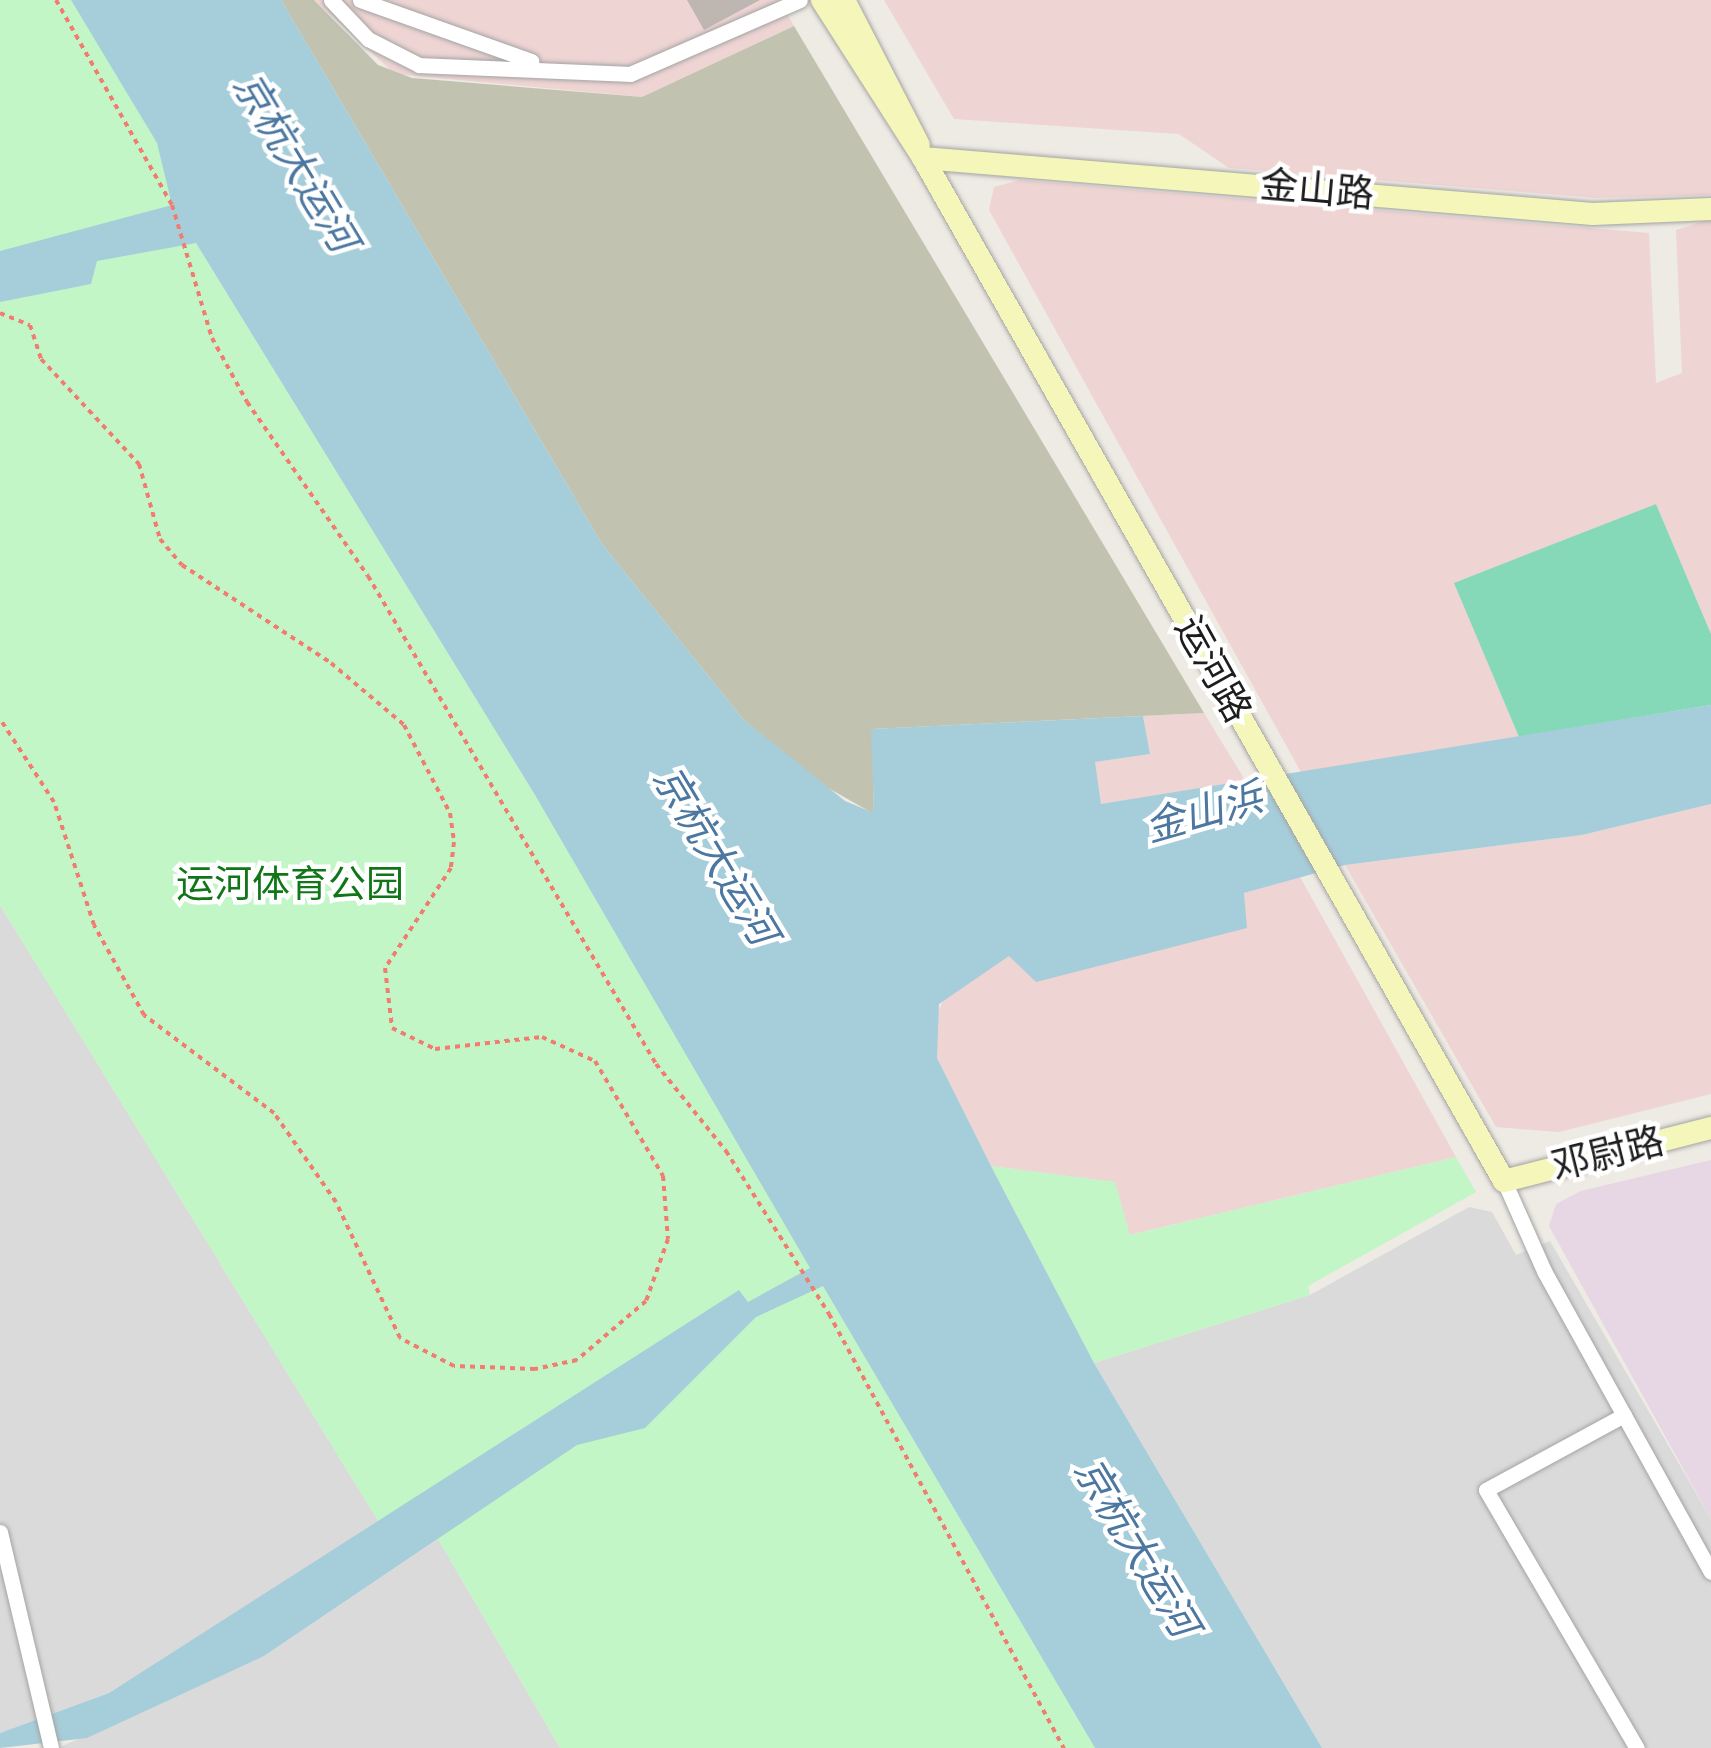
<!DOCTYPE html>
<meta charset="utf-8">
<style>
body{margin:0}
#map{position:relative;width:1711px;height:1748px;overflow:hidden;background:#eeeae4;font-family:"Sofia Sans Condensed","Noto Sans SC",sans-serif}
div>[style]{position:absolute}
.residential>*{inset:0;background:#dbdada}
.commercial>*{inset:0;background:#eed4d3}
.industrial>*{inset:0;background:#e7d6e4}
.construction>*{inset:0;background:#c2c2b0}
.park>*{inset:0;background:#c2f6c6}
.pitch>*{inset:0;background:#85d9b8}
.water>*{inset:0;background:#a6ceda}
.building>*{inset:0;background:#beb6b0}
.path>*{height:4px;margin-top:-2px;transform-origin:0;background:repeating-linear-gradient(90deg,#f27c70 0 5px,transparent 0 10px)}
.roads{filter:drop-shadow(0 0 2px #a4a4a4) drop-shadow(0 0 2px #a4a4a4)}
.street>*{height:15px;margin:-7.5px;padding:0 7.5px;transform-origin:7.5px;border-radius:7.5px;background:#fff}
.secondary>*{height:22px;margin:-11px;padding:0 11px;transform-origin:11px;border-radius:11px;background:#f4f6ba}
span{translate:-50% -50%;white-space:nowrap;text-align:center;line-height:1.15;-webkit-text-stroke:9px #fff;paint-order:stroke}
.street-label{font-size:38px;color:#1d1d1d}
.park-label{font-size:38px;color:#117618}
.water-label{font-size:40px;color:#4c77a0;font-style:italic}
</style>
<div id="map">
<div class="residential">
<i style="clip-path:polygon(0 905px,380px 1524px,109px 1693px,0 1733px)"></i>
<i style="clip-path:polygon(1469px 1207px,1492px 1212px,1516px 1255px,1550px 1241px,1711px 1519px,1711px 1748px,1322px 1748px,1094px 1363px,1310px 1295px)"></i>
<i style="clip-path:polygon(438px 1539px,560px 1748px,58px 1748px,264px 1656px)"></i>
</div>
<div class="commercial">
<i style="clip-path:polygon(314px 0,779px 0,794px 26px,642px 97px,395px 74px)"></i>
<i style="clip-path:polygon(884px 0,1711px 0,1711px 195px,1596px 198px,1229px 168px,1179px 134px,954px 119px)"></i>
<i style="clip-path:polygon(1020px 180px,1649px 233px,1656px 383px,1682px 373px,1676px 230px,1711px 219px,1711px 634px,1656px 504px,1455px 583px,1519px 737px,1302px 774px,989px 210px,994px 187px)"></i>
<i style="clip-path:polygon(1204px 713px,1248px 785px,1101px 804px,1094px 762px,1150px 754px,1143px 716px)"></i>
<i style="clip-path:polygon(1711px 804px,1711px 1094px,1559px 1132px,1496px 1127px,1345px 865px,1582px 835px)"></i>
<i style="clip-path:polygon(1300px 877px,1456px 1157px,1129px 1235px,1114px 1182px,991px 1166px,937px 1058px,935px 1019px,945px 995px,1009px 956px,1246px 927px,1244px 893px)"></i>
</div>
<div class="industrial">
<i style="clip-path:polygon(1711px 1160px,1711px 1519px,1549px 1226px,1556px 1204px,1581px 1191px)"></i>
</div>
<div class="construction">
<i style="clip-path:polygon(281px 0,314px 0,378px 65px,412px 78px,642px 97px,794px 26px,1204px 713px,872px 729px,874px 814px,816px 781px,743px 719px,602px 544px)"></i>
</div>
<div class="park">
<i style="clip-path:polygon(0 0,71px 0,92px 33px,157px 143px,196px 243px,535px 795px,1095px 1748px,560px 1748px,438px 1539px,402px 1560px,0 905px)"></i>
<i style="clip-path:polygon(1456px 1157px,1476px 1192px,1308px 1286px,1310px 1295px,1094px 1363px,991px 1166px,1115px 1182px,1130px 1235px)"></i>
</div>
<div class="pitch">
<i style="clip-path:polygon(1656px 504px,1711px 634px,1711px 705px,1519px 737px,1454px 583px)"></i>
</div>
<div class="water">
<i style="clip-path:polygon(71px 0,281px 0,602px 544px,743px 719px,845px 801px,874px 813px,871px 729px,1143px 716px,1150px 754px,1095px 762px,1101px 804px,1711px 705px,1711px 804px,1582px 835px,1345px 865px,1244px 893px,1247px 928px,1036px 982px,1009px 956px,939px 1004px,937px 1058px,991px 1166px,1094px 1363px,1322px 1748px,1095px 1748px,823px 1286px,756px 1317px,645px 1428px,577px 1445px,264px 1656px,87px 1738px,0 1748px,0 1733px,109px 1693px,739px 1290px,748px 1302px,810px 1268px,535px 795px,196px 243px,97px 261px,91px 284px,0 302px,0 251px,172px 205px,157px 143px)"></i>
</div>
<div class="building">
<i style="clip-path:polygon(687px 0,760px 0,704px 30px)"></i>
</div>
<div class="path">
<i style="left:56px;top:0;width:236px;rotate:60.5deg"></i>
<i style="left:172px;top:205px;width:139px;rotate:73.3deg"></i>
<i style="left:212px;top:338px;width:73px;rotate:61.3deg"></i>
<i style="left:247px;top:402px;width:212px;rotate:55.2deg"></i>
<i style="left:368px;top:576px;width:567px;rotate:59.45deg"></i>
<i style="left:656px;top:1064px;width:112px;rotate:51.2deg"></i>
<i style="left:726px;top:1151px;width:193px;rotate:57.7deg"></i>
<i style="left:829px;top:1314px;width:494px;rotate:61.6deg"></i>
<i style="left:0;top:313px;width:32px;rotate:22deg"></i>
<i style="left:30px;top:325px;width:36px;rotate:72deg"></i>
<i style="left:41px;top:359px;width:144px;rotate:47deg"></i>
<i style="left:139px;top:464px;width:78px;rotate:74.4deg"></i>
<i style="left:160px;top:539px;width:34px;rotate:50deg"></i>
<i style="left:182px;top:565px;width:178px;rotate:33.3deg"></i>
<i style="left:331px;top:663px;width:96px;rotate:40.3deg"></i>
<i style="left:404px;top:725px;width:99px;rotate:62.4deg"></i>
<i style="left:450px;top:813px;width:29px;rotate:82deg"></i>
<i style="left:454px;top:842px;width:26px;rotate:97deg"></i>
<i style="left:451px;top:868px;width:120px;rotate:123.4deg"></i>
<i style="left:385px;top:968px;width:60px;rotate:83.3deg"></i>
<i style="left:392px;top:1028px;width:48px;rotate:26deg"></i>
<i style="left:435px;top:1049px;width:108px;rotate:-6.4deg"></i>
<i style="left:542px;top:1037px;width:58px;rotate:24.4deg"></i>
<i style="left:595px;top:1061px;width:134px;rotate:59.4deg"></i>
<i style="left:663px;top:1176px;width:63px;rotate:85.5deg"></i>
<i style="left:668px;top:1239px;width:66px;rotate:109.5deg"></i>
<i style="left:646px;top:1301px;width:91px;rotate:139.5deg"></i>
<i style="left:577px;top:1360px;width:43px;rotate:167.9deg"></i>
<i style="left:535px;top:1369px;width:81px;rotate:-177.9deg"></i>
<i style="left:454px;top:1366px;width:61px;rotate:-152.6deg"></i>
<i style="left:400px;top:1338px;width:150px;rotate:-115.2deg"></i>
<i style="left:336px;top:1202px;width:108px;rotate:-124.9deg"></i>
<i style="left:274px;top:1113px;width:163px;rotate:-143deg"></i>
<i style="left:144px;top:1015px;width:103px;rotate:-119.1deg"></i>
<i style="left:94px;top:925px;width:129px;rotate:-108deg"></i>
<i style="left:54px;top:802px;width:99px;rotate:-123deg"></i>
</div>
<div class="roads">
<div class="street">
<i style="left:331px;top:0;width:54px;rotate:46.5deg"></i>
<i style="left:368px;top:39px;width:57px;rotate:27deg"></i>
<i style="left:419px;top:65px;width:211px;rotate:2.4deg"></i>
<i style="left:630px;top:74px;width:185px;rotate:-23.5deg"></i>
<i style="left:360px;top:0;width:182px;rotate:19.6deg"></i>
<i style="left:1504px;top:1181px;width:98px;rotate:66deg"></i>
<i style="left:1544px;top:1271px;width:344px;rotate:61deg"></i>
<i style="left:1624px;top:1415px;width:157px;rotate:151.5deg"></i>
<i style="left:1486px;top:1490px;width:299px;rotate:59.7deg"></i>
<i style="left:0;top:1532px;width:222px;rotate:76.7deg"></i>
</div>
<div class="secondary">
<i style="left:822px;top:0;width:188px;rotate:57.4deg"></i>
<i style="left:923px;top:158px;width:1176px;rotate:60.41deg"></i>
<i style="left:1504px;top:1181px;width:214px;rotate:-14.4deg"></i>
<i style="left:844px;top:0;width:163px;rotate:62.7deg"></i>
<i style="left:923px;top:158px;width:672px;rotate:4.78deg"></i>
<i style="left:1593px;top:214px;width:118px;rotate:-2.4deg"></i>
</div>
</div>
<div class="street-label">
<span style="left:1317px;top:191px;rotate:5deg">金山路</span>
<span style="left:1212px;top:670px;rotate:61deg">运河路</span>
<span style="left:1608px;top:1155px;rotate:-14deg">邓尉路</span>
</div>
<div class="park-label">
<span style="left:290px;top:886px">运河体育公园</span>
</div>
<div class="water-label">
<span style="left:294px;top:163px;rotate:59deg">京杭大运河</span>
<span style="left:1204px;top:814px;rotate:-16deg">金山浜</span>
<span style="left:714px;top:856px;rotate:59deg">京杭大运河</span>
<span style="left:1135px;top:1548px;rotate:59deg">京杭大运河</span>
</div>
</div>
